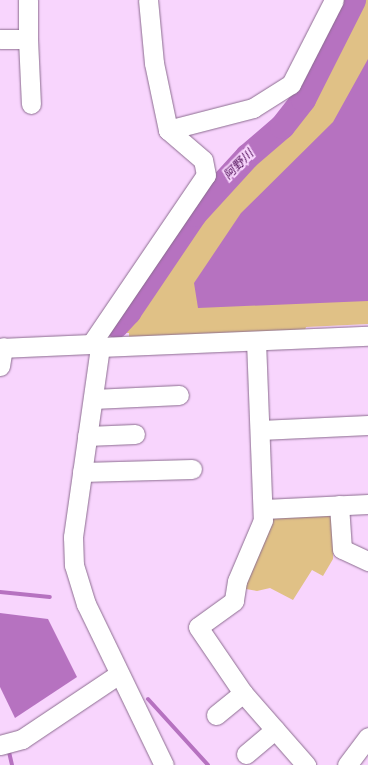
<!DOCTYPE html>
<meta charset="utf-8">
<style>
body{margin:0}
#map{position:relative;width:368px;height:765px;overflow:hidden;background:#f8d5fd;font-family:"Fira Sans","Noto Sans JP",sans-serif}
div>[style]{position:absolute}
.green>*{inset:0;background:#e0c186}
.water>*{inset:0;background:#b672c0}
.stream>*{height:4px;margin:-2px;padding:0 2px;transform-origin:2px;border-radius:2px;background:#b672c0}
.river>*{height:25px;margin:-12.5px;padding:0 12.5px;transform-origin:12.5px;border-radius:12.5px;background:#b672c0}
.roads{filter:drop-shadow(0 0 1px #8c6d90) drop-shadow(0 0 1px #8c6d90)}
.minor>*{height:19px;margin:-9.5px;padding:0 9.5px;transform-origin:9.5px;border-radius:9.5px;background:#fff}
span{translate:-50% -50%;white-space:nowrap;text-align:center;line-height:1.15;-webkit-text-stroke:4px #f8d5fd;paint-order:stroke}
.water-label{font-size:12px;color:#45024e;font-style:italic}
</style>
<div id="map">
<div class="green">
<i style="clip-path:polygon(361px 0,368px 0,368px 324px,306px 327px,304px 333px,129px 341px,129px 333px,123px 333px,202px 212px,297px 118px,315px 94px)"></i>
<i style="clip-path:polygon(277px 512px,335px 516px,333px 559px,323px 576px,312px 570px,293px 600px,270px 588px,257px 591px,240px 588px,271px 517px)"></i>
</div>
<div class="water">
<i style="clip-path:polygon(368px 59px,368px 301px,198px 308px,194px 283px,241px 213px,333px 122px)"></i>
<i style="clip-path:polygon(0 613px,48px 619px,77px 677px,15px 718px,0 687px)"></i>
</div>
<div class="stream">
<i style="left:0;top:592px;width:50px;rotate:5.7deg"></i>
<i style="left:148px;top:699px;width:89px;rotate:47.7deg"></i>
<i style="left:9px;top:752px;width:13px;rotate:77deg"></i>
</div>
<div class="river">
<i style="left:116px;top:325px;width:18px;rotate:-47deg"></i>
<i style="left:128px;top:312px;width:118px;rotate:-56deg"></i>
<i style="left:194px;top:214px;width:79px;rotate:-47.6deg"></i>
<i style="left:247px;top:156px;width:46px;rotate:-40.6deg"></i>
<i style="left:282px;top:126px;width:34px;rotate:-52deg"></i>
<i style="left:303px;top:99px;width:111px;rotate:-63.2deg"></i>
</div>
<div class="roads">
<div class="minor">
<i style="left:0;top:39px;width:28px"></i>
<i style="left:28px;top:39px;width:39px;rotate:-90deg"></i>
<i style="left:28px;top:39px;width:65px;rotate:87.4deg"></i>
<i style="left:168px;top:130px;width:88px;rotate:-14.5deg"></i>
<i style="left:253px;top:108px;width:45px;rotate:-32.3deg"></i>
<i style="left:291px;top:84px;width:94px;rotate:-62.9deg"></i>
<i style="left:256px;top:341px;width:179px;rotate:87.8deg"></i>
<i style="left:263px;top:520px;width:66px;rotate:113.1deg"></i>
<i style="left:237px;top:581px;width:20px;rotate:99deg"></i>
<i style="left:234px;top:601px;width:44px;rotate:144.2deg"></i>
<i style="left:198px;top:627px;width:80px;rotate:55.7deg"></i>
<i style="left:243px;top:693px;width:96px;rotate:48.8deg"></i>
<i style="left:91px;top:344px;width:204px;rotate:-55.8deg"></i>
<i style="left:206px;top:175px;width:15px;rotate:-101deg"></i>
<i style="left:203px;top:160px;width:46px;rotate:-139.4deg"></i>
<i style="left:168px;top:130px;width:68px;rotate:-101.8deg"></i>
<i style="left:154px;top:63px;width:63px;rotate:-95.4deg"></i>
<i style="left:100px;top:347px;width:192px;rotate:98.1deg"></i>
<i style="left:73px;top:537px;width:28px;rotate:88deg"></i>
<i style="left:74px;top:565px;width:41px;rotate:72.9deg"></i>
<i style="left:86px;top:604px;width:179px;rotate:64.2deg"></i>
<i style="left:0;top:348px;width:91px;rotate:-2.5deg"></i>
<i style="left:91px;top:344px;width:9px;rotate:18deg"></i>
<i style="left:100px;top:347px;width:268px;rotate:-2.4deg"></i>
<i style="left:0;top:366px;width:19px;rotate:-81deg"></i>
<i style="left:93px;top:399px;width:86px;rotate:-2.7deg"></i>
<i style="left:260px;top:430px;width:108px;rotate:-2.7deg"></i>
<i style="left:87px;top:436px;width:48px;rotate:-2.4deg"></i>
<i style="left:82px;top:472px;width:110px;rotate:-1.6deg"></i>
<i style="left:339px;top:505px;width:44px;rotate:86.1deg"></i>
<i style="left:342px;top:549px;width:29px;rotate:25deg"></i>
<i style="left:264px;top:509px;width:104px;rotate:-2.8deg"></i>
<i style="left:216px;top:715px;width:35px;rotate:-39deg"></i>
<i style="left:0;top:745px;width:23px;rotate:-15deg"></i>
<i style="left:22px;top:739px;width:117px;rotate:-33.8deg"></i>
<i style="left:246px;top:754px;width:38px;rotate:-40deg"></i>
<i style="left:347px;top:765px;width:35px;rotate:-53deg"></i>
</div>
</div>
<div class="water-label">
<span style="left:239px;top:165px;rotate:-45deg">阿野川</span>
</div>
</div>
